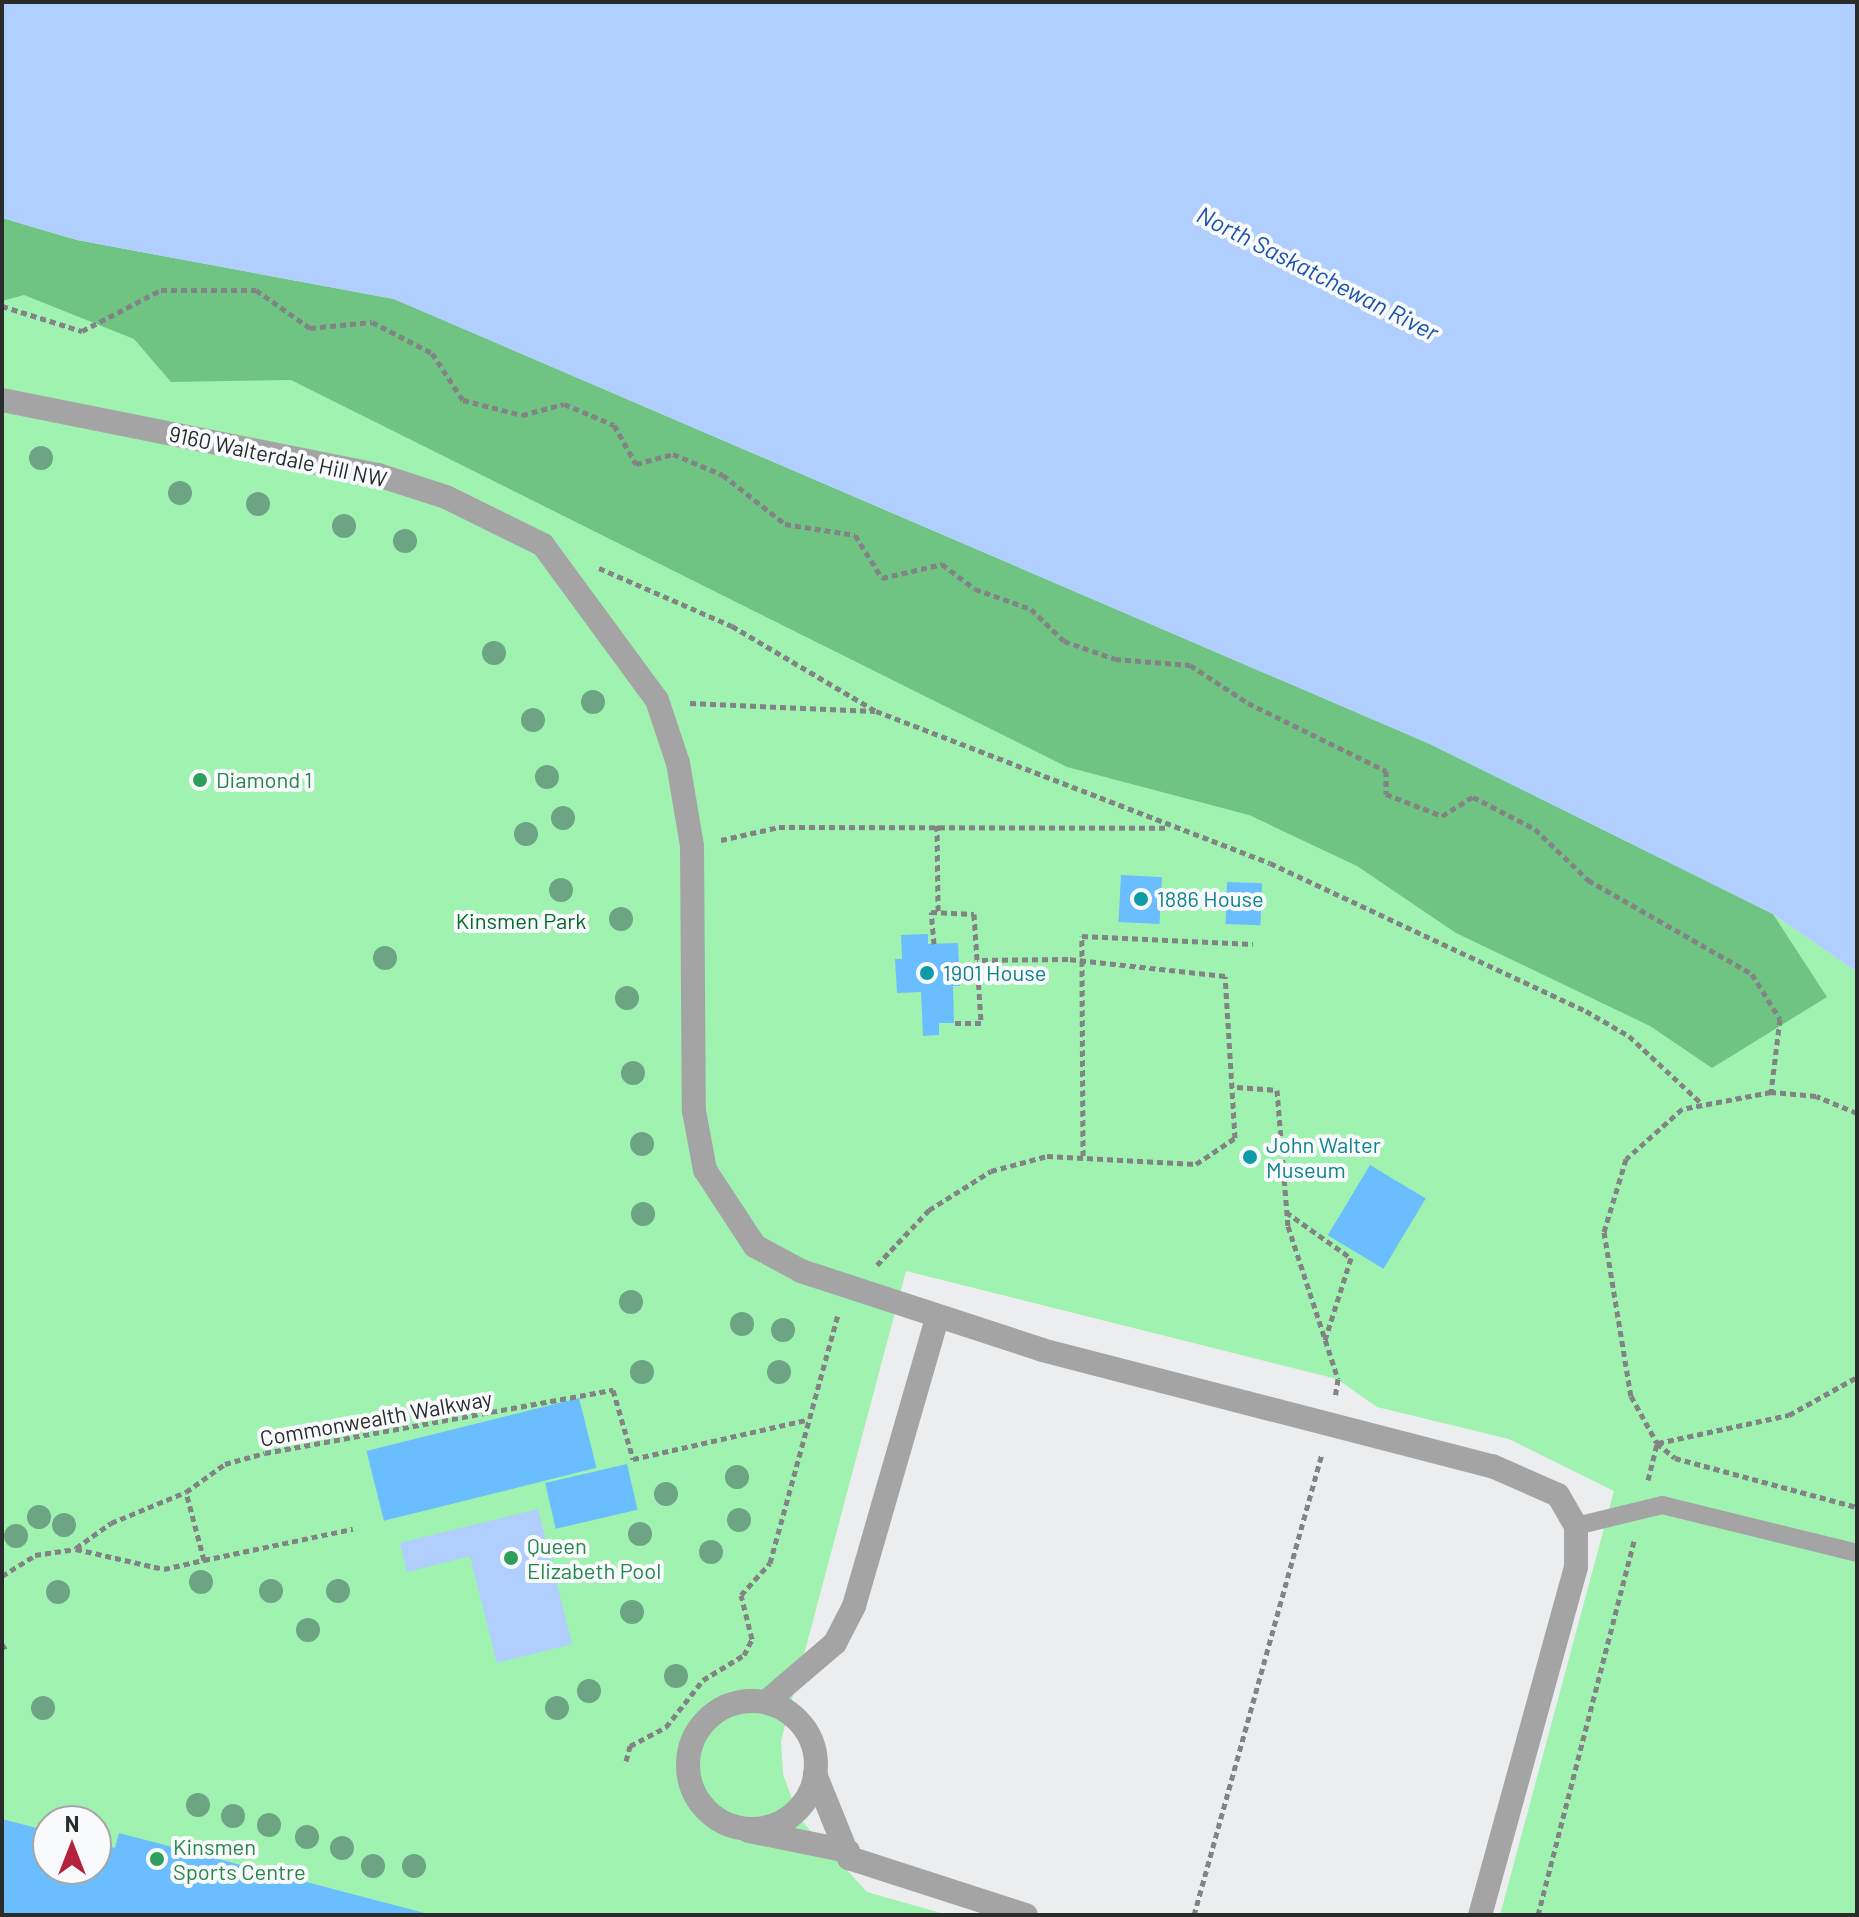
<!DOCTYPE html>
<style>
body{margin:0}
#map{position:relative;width:1859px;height:1917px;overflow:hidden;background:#ebedee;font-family:Barlow,sans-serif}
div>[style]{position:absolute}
.green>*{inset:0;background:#9ff2b0}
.forest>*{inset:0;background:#70c483}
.water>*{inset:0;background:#b0cefe}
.building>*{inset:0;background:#6abdfe;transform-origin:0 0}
.path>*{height:5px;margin-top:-2.5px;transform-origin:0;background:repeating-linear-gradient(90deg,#828384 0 6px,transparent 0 10px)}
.lane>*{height:18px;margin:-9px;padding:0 9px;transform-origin:9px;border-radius:9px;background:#a5a4a4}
.street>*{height:24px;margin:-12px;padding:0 12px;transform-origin:12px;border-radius:12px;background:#a5a4a4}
.street>.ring{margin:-12px;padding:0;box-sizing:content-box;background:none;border:24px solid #a5a4a4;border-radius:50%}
.trees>*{width:24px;height:24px;margin:-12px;border-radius:50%;background:#6ca484}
.dots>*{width:22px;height:22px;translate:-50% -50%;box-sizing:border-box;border:4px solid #f8fafc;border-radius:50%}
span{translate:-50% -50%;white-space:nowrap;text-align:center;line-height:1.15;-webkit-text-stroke:8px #f8fafc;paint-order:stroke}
.street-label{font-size:22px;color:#2a2b2b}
.leisure-label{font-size:22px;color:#27864d}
.left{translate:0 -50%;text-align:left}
.culture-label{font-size:22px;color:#0d838f}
.park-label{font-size:22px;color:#04682d}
.water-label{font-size:24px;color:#1a52ac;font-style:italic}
.frame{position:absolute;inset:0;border:4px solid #2a2b2b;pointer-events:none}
.north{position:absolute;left:32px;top:1805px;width:80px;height:80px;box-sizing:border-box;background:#f8fafc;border:2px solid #a6a7a8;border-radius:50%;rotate:0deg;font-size:22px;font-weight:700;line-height:32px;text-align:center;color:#2a2b2b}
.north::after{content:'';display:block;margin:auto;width:28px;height:36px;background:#b4223e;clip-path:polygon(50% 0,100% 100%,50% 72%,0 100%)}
</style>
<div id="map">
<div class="green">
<i style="clip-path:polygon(evenodd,2px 218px,77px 240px,394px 299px,1430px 744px,1773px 914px,1857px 972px,1857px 1915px,1500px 1915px,1614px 1491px,1509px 1439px,1377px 1407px,1337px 1379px,906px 1271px,781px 1741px,783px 1774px,799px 1818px,867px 1892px,948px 1915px,2px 1915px,2px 218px,48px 1821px,96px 1821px,96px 1869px,48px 1869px,48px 1821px)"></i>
</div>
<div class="forest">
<i style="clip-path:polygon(2px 218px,77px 240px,394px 299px,1430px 744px,1773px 914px,1827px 997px,1712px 1068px,1650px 1026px,1456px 933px,1357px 866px,1249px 815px,1067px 767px,291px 380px,171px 382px,134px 339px,24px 295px,2px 301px)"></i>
</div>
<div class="water">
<i style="clip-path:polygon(2px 2px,1857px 2px,1857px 972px,1773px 914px,1430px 744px,394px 299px,77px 240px,2px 218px)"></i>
<i style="clip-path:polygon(538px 1509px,572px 1644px,497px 1663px,470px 1556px,407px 1572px,400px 1543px)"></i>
</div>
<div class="building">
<i style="left:1121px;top:875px;width:41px;height:47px;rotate:3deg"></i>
<i style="left:1227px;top:882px;width:35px;height:42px;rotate:2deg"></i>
<i style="clip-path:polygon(928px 934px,928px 944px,958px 943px,960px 986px,953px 986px,954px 1023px,939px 1023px,939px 1035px,923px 1036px,921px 992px,897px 993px,895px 959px,902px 959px,901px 935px)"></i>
<i style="left:1370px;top:1165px;width:65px;height:82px;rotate:31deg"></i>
<i style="left:579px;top:1398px;width:72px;height:219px;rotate:76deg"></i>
<i style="left:627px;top:1464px;width:47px;height:84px;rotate:77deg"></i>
<i style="clip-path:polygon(2px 1819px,48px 1831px,48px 1869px,96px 1869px,96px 1843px,115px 1848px,119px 1833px,432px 1915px,2px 1915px)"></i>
</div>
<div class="path">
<i style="left:2px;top:306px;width:84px;rotate:17.4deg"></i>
<i style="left:82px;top:331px;width:89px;rotate:-27.4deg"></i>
<i style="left:161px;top:290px;width:95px"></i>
<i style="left:256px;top:290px;width:66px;rotate:35.1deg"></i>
<i style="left:310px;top:328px;width:62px;rotate:-5.5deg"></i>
<i style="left:372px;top:322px;width:68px;rotate:27.3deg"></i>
<i style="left:432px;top:353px;width:56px;rotate:56.6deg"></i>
<i style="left:463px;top:400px;width:61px;rotate:14.3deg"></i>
<i style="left:522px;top:415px;width:43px;rotate:-14.7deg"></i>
<i style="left:564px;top:404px;width:54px;rotate:22.8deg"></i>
<i style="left:614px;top:425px;width:45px;rotate:60.6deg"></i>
<i style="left:636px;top:464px;width:38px;rotate:-15deg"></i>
<i style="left:673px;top:454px;width:54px;rotate:22.8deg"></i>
<i style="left:723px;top:475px;width:79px;rotate:38.3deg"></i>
<i style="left:785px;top:524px;width:71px;rotate:8.9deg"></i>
<i style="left:855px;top:535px;width:51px;rotate:57.9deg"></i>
<i style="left:882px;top:578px;width:62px;rotate:-13.1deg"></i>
<i style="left:942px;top:564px;width:41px;rotate:37.1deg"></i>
<i style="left:975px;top:589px;width:59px;rotate:19.7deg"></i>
<i style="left:1031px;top:609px;width:46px;rotate:44.1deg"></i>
<i style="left:1064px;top:641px;width:54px;rotate:19.4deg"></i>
<i style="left:1115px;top:659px;width:75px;rotate:4.6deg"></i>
<i style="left:1190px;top:665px;width:69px;rotate:33.2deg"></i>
<i style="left:1248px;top:703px;width:154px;rotate:26.2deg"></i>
<i style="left:1386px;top:771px;width:23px;rotate:90deg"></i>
<i style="left:1386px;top:794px;width:60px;rotate:21.4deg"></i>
<i style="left:1442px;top:816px;width:36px;rotate:-32deg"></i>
<i style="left:1473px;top:797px;width:70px;rotate:27.3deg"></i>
<i style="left:1535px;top:829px;width:74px;rotate:43.9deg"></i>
<i style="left:1588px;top:880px;width:189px;rotate:29.8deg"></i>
<i style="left:1752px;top:974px;width:53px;rotate:58.1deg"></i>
<i style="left:1780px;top:1019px;width:74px;rotate:97deg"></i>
<i style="left:599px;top:568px;width:145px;rotate:23.6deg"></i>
<i style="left:732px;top:626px;width:167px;rotate:30.6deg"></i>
<i style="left:876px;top:711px;width:422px;rotate:21.1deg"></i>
<i style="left:1270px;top:863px;width:349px;rotate:25.1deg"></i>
<i style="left:1586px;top:1011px;width:50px;rotate:30.2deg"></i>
<i style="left:1629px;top:1036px;width:97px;rotate:42.9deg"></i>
<i style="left:690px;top:703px;width:185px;rotate:2.5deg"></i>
<i style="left:937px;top:825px;width:87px;rotate:89.3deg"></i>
<i style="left:721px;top:840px;width:59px;rotate:-12.6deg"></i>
<i style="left:779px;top:827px;width:390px;rotate:0.1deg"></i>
<i style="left:934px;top:944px;width:32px;rotate:-95deg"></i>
<i style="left:931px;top:912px;width:43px;rotate:2.7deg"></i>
<i style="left:974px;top:914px;width:109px;rotate:86.3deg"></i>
<i style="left:981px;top:1023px;width:27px;rotate:180deg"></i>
<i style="left:1237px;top:1087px;width:40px;rotate:4.3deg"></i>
<i style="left:1277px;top:1090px;width:136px;rotate:85.4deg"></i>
<i style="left:1288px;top:1226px;width:161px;rotate:71.9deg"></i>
<i style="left:1338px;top:1379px;width:18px;rotate:99deg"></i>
<i style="left:1857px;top:1113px;width:44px;rotate:-157.5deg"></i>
<i style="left:1816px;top:1096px;width:45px;rotate:-174.9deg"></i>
<i style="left:1771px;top:1092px;width:91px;rotate:169.2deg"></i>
<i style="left:1682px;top:1109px;width:75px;rotate:138.2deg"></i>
<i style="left:1626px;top:1159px;width:76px;rotate:106.8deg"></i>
<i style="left:1604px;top:1232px;width:166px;rotate:80.7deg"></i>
<i style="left:1631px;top:1396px;width:54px;rotate:61deg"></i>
<i style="left:1657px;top:1443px;width:23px;rotate:40deg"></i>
<i style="left:1675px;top:1458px;width:188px;rotate:15.1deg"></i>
<i style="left:1083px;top:1156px;width:220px;rotate:-90.3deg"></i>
<i style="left:1082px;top:936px;width:171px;rotate:2.7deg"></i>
<i style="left:1286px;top:1212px;width:80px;rotate:35.3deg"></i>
<i style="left:1351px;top:1258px;width:86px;rotate:107.6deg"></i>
<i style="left:877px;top:1265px;width:76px;rotate:-46.6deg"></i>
<i style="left:929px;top:1210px;width:73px;rotate:-32.2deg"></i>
<i style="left:991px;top:1171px;width:58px;rotate:-15deg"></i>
<i style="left:1047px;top:1156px;width:149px;rotate:3.1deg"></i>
<i style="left:1196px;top:1164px;width:47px;rotate:-33.7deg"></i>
<i style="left:1235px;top:1138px;width:162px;rotate:-93.5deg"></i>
<i style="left:1225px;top:976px;width:158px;rotate:-173.8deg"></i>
<i style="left:1068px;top:959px;width:91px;rotate:179.4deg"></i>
<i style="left:1658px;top:1443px;width:134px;rotate:-12.1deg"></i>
<i style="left:1789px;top:1415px;width:78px;rotate:-29.2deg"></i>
<i style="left:1648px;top:1480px;width:38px;rotate:-76deg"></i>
<i style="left:76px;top:1548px;width:43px;rotate:-35.5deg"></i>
<i style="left:111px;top:1523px;width:81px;rotate:-22.5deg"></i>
<i style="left:204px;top:1560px;width:152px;rotate:-11.8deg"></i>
<i style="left:2px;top:1576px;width:39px;rotate:-32deg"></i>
<i style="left:35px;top:1555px;width:41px;rotate:-8.3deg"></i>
<i style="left:76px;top:1549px;width:90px;rotate:12.8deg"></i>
<i style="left:164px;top:1569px;width:41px;rotate:-12.7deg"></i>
<i style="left:204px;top:1560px;width:70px;rotate:-104.8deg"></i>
<i style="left:186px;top:1492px;width:48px;rotate:-35.7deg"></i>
<i style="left:225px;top:1464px;width:41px;rotate:-15.4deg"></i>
<i style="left:265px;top:1453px;width:354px;rotate:-10.3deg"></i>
<i style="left:613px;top:1390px;width:72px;rotate:73.8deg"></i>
<i style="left:633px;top:1459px;width:177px;rotate:-12.7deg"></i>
<i style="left:2px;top:1644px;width:9px;rotate:58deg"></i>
<i style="left:626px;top:1761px;width:16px;rotate:-75deg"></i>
<i style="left:630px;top:1746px;width:41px;rotate:-27.8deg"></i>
<i style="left:666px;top:1727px;width:60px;rotate:-51.8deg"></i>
<i style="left:703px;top:1680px;width:48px;rotate:-31.4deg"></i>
<i style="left:744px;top:1655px;width:18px;rotate:-63deg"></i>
<i style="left:752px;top:1639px;width:45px;rotate:-104deg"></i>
<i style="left:741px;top:1595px;width:43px;rotate:-47.8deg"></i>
<i style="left:770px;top:1563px;width:258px;rotate:-74.7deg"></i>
<i style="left:1194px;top:1915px;width:478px;rotate:-74.5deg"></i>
<i style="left:1538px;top:1915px;width:387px;rotate:-75.6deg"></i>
</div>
<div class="lane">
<i style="left:1576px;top:1526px;width:89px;rotate:-13.7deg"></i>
<i style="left:1662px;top:1505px;width:201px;rotate:13.8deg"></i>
</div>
<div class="street">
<i style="left:2px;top:400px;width:383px;rotate:11.3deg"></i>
<i style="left:378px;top:475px;width:71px;rotate:17.9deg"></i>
<i style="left:446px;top:497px;width:108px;rotate:26.3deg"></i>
<i style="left:543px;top:545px;width:192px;rotate:53.7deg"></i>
<i style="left:657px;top:700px;width:66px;rotate:71.6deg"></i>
<i style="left:678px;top:763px;width:84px;rotate:80.4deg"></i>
<i style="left:692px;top:846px;width:265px;rotate:89.6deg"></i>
<i style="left:694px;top:1111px;width:60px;rotate:79.4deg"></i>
<i style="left:705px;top:1170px;width:91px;rotate:56.7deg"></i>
<i style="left:755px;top:1246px;width:52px;rotate:28.5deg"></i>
<i style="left:801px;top:1271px;width:254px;rotate:18.1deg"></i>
<i style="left:1042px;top:1350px;width:465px;rotate:14.5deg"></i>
<i style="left:1492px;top:1466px;width:72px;rotate:23.7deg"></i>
<i style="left:1558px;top:1495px;width:36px;rotate:60deg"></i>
<i style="left:1576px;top:1526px;width:41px;rotate:90deg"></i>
<i style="left:1576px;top:1567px;width:361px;rotate:105.4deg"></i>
<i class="ring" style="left:688px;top:1701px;width:104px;height:104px"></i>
<i style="left:766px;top:1702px;width:91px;rotate:-40.5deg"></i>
<i style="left:835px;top:1643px;width:42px;rotate:-62.8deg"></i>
<i style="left:854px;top:1606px;width:300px;rotate:-73.9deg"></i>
<i style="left:815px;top:1774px;width:91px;rotate:68deg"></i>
<i style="left:849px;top:1858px;width:186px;rotate:17.9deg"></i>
<i style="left:749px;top:1831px;width:101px;rotate:11.4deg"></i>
</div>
<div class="trees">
<i style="left:41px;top:458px"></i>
<i style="left:180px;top:493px"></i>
<i style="left:258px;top:504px"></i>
<i style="left:344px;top:526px"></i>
<i style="left:405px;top:541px"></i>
<i style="left:494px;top:653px"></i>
<i style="left:593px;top:702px"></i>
<i style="left:533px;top:720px"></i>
<i style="left:547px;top:777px"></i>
<i style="left:563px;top:818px"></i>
<i style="left:526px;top:834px"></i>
<i style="left:561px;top:890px"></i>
<i style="left:621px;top:919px"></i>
<i style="left:385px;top:958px"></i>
<i style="left:627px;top:998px"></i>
<i style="left:633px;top:1073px"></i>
<i style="left:642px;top:1144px"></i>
<i style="left:643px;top:1214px"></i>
<i style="left:631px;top:1302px"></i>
<i style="left:742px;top:1324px"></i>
<i style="left:783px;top:1330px"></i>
<i style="left:642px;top:1372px"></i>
<i style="left:779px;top:1372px"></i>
<i style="left:737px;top:1477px"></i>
<i style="left:666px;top:1494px"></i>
<i style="left:39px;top:1517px"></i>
<i style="left:739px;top:1520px"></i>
<i style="left:64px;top:1525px"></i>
<i style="left:640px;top:1534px"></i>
<i style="left:16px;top:1536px"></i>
<i style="left:711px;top:1552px"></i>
<i style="left:201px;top:1582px"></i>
<i style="left:271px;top:1591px"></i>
<i style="left:338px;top:1591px"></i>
<i style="left:58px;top:1592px"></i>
<i style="left:632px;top:1612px"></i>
<i style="left:308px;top:1630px"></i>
<i style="left:676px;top:1676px"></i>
<i style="left:589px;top:1691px"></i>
<i style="left:43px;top:1708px"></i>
<i style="left:557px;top:1708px"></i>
<i style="left:198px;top:1805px"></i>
<i style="left:233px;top:1816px"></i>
<i style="left:269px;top:1825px"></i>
<i style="left:307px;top:1837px"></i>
<i style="left:342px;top:1848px"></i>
<i style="left:373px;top:1866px"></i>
<i style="left:414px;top:1866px"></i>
</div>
<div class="dots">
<i style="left:200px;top:780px;background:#2e9e5b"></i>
<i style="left:1141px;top:899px;background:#0f9aa8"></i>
<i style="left:927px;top:973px;background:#0f9aa8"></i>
<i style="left:1250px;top:1157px;background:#0f9aa8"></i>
<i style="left:511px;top:1558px;background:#2e9e5b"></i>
<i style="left:157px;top:1859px;background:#2e9e5b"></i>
</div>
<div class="street-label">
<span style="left:278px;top:456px;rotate:12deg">9160 Walterdale Hill NW</span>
<span style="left:376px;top:1418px;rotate:-10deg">Commonwealth Walkway</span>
</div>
<div class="leisure-label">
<span class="left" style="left:216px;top:780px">Diamond 1</span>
<span class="left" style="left:527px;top:1558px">Queen<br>Elizabeth Pool</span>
<span class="left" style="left:173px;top:1859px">Kinsmen<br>Sports Centre</span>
</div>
<div class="culture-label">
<span class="left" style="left:1157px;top:899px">1886 House</span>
<span class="left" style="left:943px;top:973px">1901 House</span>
<span class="left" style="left:1266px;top:1157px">John Walter<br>Museum</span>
</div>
<div class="park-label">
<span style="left:521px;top:921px">Kinsmen Park</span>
</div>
<div class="water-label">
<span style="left:1318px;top:273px;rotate:27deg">North Saskatchewan River</span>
</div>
<div class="frame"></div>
<div class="north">N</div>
</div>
